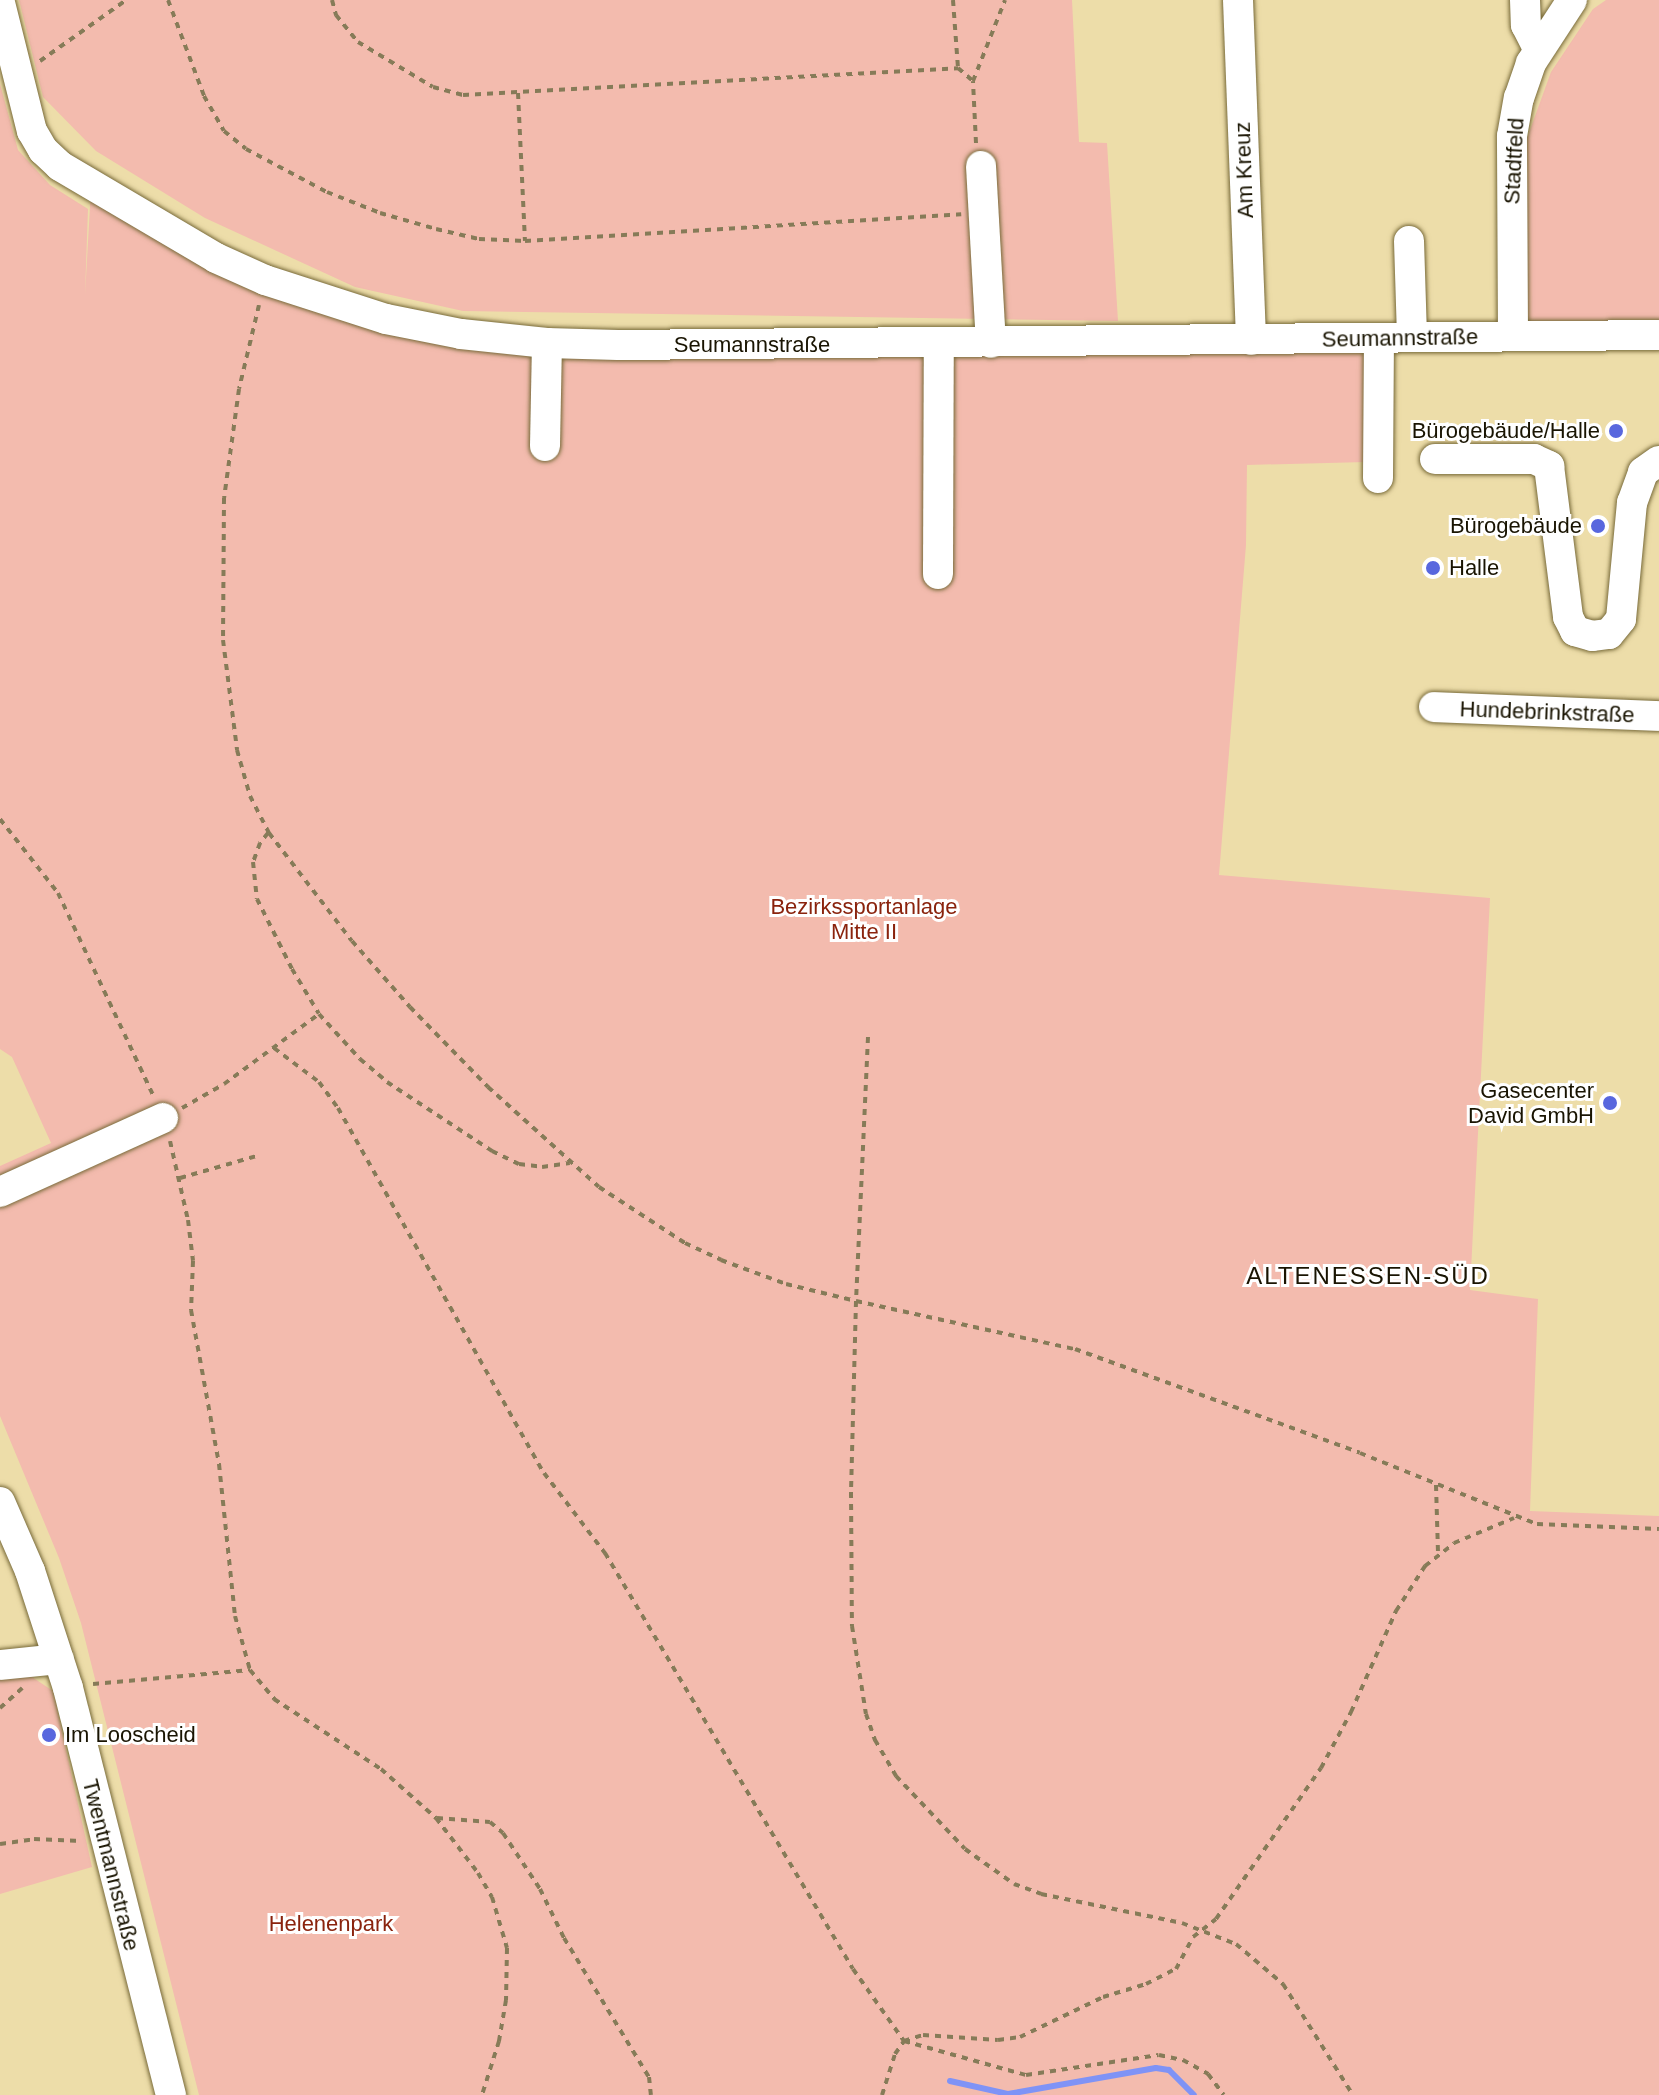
<!DOCTYPE html>
<meta charset="utf-8">
<style>
body{margin:0}
#map{position:relative;width:1659px;height:2095px;overflow:hidden;background:#eddda9;font-family:Arial,sans-serif}
div>[style]{position:absolute}
.green>*{inset:0;background:#f3bbae}
.stream>*{height:6px;margin:-3px;padding:0 3px;transform-origin:3px;border-radius:3px;background:#7f93f6}
.path>*{height:4px;margin-top:-2px;transform-origin:0;background:repeating-linear-gradient(90deg,#867b58 0 6px,transparent 0 12px)}
.roads{filter:drop-shadow(0 0 2px #786a39) drop-shadow(0 0 2px #786a39)}
.minor>*{height:30px;margin:-15px;padding:0 15px;transform-origin:15px;border-radius:15px;background:#fff}
.dots>*{width:22px;height:22px;translate:-50% -50%;box-sizing:border-box;border:4px solid #fff;border-radius:50%}
span{translate:-50% -50%;white-space:nowrap;text-align:center;line-height:1.15;-webkit-text-stroke:6px #fff;paint-order:stroke}
.street-label{font-size:22px;color:#191402}
.poi-label{font-size:22px;color:#191402}
.right{translate:-100% -50%;text-align:right}
.left{translate:0 -50%;text-align:left}
.park-label{font-size:22px;color:#8a230d}
.neighbourhood-label{font-size:24px;color:#191402;letter-spacing:2px}
</style>
<div id="map">
<div class="green">
<i style="clip-path:polygon(19px 0,1072px 0,1079px 142px,1107px 143px,1118px 321px,463px 311px,355px 287px,205px 218px,96px 151px,43px 97px)"></i>
<i style="clip-path:polygon(1606px 0,1659px 0,1659px 321px,1527px 321px,1526px 141px,1551px 72px,1593px 9px)"></i>
<i style="clip-path:polygon(0 84px,18px 150px,50px 185px,88px 209px,85px 295px,91px 189px,241px 275px,462px 338px,1366px 342px,1366px 462px,1247px 465px,1246px 545px,1219px 875px,1490px 898px,1470px 1290px,1538px 1299px,1530px 1511px,1659px 1516px,1659px 2095px,199px 2095px,81px 1623px,59px 1558px,0 1416px,0 1205px,21px 1167px,0 1175px,0 1166px,51px 1143px,12px 1057px,0 1049px)"></i>
<i style="clip-path:polygon(0 1677px,32px 1677px,53px 1691px,92px 1867px,0 1894px)"></i>
</div>
<div class="stream">
<i style="left:950px;top:2081px;width:59px;rotate:12.6deg"></i>
<i style="left:1008px;top:2094px;width:150px;rotate:-10deg"></i>
<i style="left:1156px;top:2068px;width:13px;rotate:9deg"></i>
<i style="left:1169px;top:2070px;width:35px;rotate:45deg"></i>
</div>
<div class="path">
<i style="left:168px;top:0;width:103px;rotate:69.4deg"></i>
<i style="left:204px;top:96px;width:40px;rotate:60.3deg"></i>
<i style="left:224px;top:131px;width:28px;rotate:39deg"></i>
<i style="left:246px;top:149px;width:92px;rotate:28deg"></i>
<i style="left:327px;top:192px;width:57px;rotate:21.6deg"></i>
<i style="left:380px;top:213px;width:58px;rotate:15.9deg"></i>
<i style="left:436px;top:229px;width:44px;rotate:13.1deg"></i>
<i style="left:479px;top:239px;width:46px;rotate:2.5deg"></i>
<i style="left:525px;top:241px;width:437px;rotate:-3.5deg"></i>
<i style="left:332px;top:0;width:16px;rotate:75deg"></i>
<i style="left:336px;top:15px;width:35px;rotate:51deg"></i>
<i style="left:358px;top:42px;width:87px;rotate:31deg"></i>
<i style="left:433px;top:87px;width:31px;rotate:15deg"></i>
<i style="left:463px;top:95px;width:496px;rotate:-3.1deg"></i>
<i style="left:958px;top:68px;width:20px;rotate:41deg"></i>
<i style="left:953px;top:0;width:68px;rotate:85.8deg"></i>
<i style="left:40px;top:61px;width:105px;rotate:-35.3deg"></i>
<i style="left:518px;top:93px;width:148px;rotate:87.3deg"></i>
<i style="left:976px;top:143px;width:62px;rotate:-92.8deg"></i>
<i style="left:973px;top:81px;width:87px;rotate:-68.4deg"></i>
<i style="left:259px;top:305px;width:86px;rotate:103.4deg"></i>
<i style="left:239px;top:389px;width:110px;rotate:97.8deg"></i>
<i style="left:224px;top:498px;width:142px;rotate:90.4deg"></i>
<i style="left:223px;top:640px;width:111px;rotate:82.7deg"></i>
<i style="left:237px;top:750px;width:48px;rotate:74.2deg"></i>
<i style="left:250px;top:796px;width:42px;rotate:62.8deg"></i>
<i style="left:269px;top:833px;width:136px;rotate:52.5deg"></i>
<i style="left:352px;top:941px;width:88px;rotate:48.7deg"></i>
<i style="left:410px;top:1007px;width:112px;rotate:45.7deg"></i>
<i style="left:488px;top:1087px;width:149px;rotate:42deg"></i>
<i style="left:599px;top:1187px;width:103px;rotate:33.1deg"></i>
<i style="left:685px;top:1243px;width:40px;rotate:25deg"></i>
<i style="left:721px;top:1260px;width:69px;rotate:20.3deg"></i>
<i style="left:786px;top:1284px;width:72px;rotate:13.7deg"></i>
<i style="left:856px;top:1301px;width:191px;rotate:91.5deg"></i>
<i style="left:851px;top:1492px;width:134px;rotate:89.6deg"></i>
<i style="left:852px;top:1626px;width:89px;rotate:81deg"></i>
<i style="left:866px;top:1714px;width:28px;rotate:71deg"></i>
<i style="left:875px;top:1740px;width:42px;rotate:59.7deg"></i>
<i style="left:896px;top:1776px;width:100px;rotate:46.6deg"></i>
<i style="left:965px;top:1849px;width:60px;rotate:35.5deg"></i>
<i style="left:1014px;top:1884px;width:29px;rotate:20deg"></i>
<i style="left:1041px;top:1894px;width:144px;rotate:11.6deg"></i>
<i style="left:1182px;top:1923px;width:58px;rotate:21.3deg"></i>
<i style="left:1236px;top:1944px;width:62px;rotate:40.4deg"></i>
<i style="left:1283px;top:1984px;width:131px;rotate:57.8deg"></i>
<i style="left:0;top:819px;width:94px;rotate:51.9deg"></i>
<i style="left:58px;top:893px;width:223px;rotate:64.8deg"></i>
<i style="left:268px;top:833px;width:13px;rotate:129deg"></i>
<i style="left:260px;top:843px;width:20px;rotate:110deg"></i>
<i style="left:253px;top:862px;width:37px;rotate:84deg"></i>
<i style="left:257px;top:899px;width:78px;rotate:63.4deg"></i>
<i style="left:292px;top:969px;width:52px;rotate:59deg"></i>
<i style="left:868px;top:1037px;width:264px;rotate:92.6deg"></i>
<i style="left:856px;top:1301px;width:224px;rotate:12.4deg"></i>
<i style="left:1075px;top:1349px;width:303px;rotate:20deg"></i>
<i style="left:1360px;top:1453px;width:191px;rotate:21.9deg"></i>
<i style="left:1537px;top:1524px;width:122px;rotate:2.3deg"></i>
<i style="left:274px;top:1048px;width:56px;rotate:37.1deg"></i>
<i style="left:319px;top:1082px;width:32px;rotate:54deg"></i>
<i style="left:338px;top:1108px;width:419px;rotate:60.6deg"></i>
<i style="left:544px;top:1473px;width:101px;rotate:52.7deg"></i>
<i style="left:605px;top:1553px;width:484px;rotate:59.2deg"></i>
<i style="left:853px;top:1969px;width:88px;rotate:54.7deg"></i>
<i style="left:904px;top:2041px;width:127px;rotate:15.6deg"></i>
<i style="left:1026px;top:2075px;width:134px;rotate:-8.6deg"></i>
<i style="left:1159px;top:2055px;width:25px;rotate:12deg"></i>
<i style="left:1183px;top:2060px;width:29px;rotate:29deg"></i>
<i style="left:1208px;top:2074px;width:26px;rotate:53deg"></i>
<i style="left:182px;top:1108px;width:48px;rotate:-29.7deg"></i>
<i style="left:224px;top:1084px;width:118px;rotate:-36.4deg"></i>
<i style="left:319px;top:1014px;width:61px;rotate:47.7deg"></i>
<i style="left:360px;top:1059px;width:35px;rotate:40deg"></i>
<i style="left:387px;top:1082px;width:126px;rotate:33.3deg"></i>
<i style="left:492px;top:1151px;width:30px;rotate:26deg"></i>
<i style="left:519px;top:1164px;width:23px;rotate:7deg"></i>
<i style="left:542px;top:1167px;width:28px;rotate:-8deg"></i>
<i style="left:170px;top:1141px;width:81px;rotate:77.2deg"></i>
<i style="left:188px;top:1220px;width:41px;rotate:83deg"></i>
<i style="left:193px;top:1261px;width:49px;rotate:92.3deg"></i>
<i style="left:191px;top:1310px;width:157px;rotate:79.7deg"></i>
<i style="left:219px;top:1464px;width:153px;rotate:84deg"></i>
<i style="left:235px;top:1616px;width:56px;rotate:74.5deg"></i>
<i style="left:250px;top:1670px;width:38px;rotate:50deg"></i>
<i style="left:274px;top:1699px;width:128px;rotate:33.2deg"></i>
<i style="left:381px;top:1769px;width:74px;rotate:41.7deg"></i>
<i style="left:436px;top:1818px;width:69px;rotate:52.6deg"></i>
<i style="left:478px;top:1873px;width:28px;rotate:60deg"></i>
<i style="left:492px;top:1897px;width:53px;rotate:73.6deg"></i>
<i style="left:507px;top:1948px;width:52px;rotate:91.1deg"></i>
<i style="left:506px;top:2000px;width:42px;rotate:99.7deg"></i>
<i style="left:499px;top:2041px;width:57px;rotate:107.5deg"></i>
<i style="left:180px;top:1178px;width:79px;rotate:-16.1deg"></i>
<i style="left:1436px;top:1485px;width:68px;rotate:88.3deg"></i>
<i style="left:93px;top:1684px;width:158px;rotate:-5.1deg"></i>
<i style="left:0;top:1708px;width:30px;rotate:-42deg"></i>
<i style="left:437px;top:1818px;width:53px;rotate:4.3deg"></i>
<i style="left:490px;top:1822px;width:17px;rotate:40deg"></i>
<i style="left:503px;top:1833px;width:67px;rotate:56.5deg"></i>
<i style="left:540px;top:1889px;width:55px;rotate:63.9deg"></i>
<i style="left:564px;top:1938px;width:163px;rotate:58.6deg"></i>
<i style="left:649px;top:2077px;width:18px;rotate:84deg"></i>
<i style="left:0;top:1844px;width:34px;rotate:-8deg"></i>
<i style="left:34px;top:1839px;width:47px;rotate:2.4deg"></i>
<i style="left:882px;top:2095px;width:43px;rotate:-72.4deg"></i>
<i style="left:895px;top:2054px;width:16px;rotate:-55deg"></i>
<i style="left:904px;top:2041px;width:20px;rotate:-18deg"></i>
<i style="left:923px;top:2035px;width:75px;rotate:3.8deg"></i>
<i style="left:998px;top:2040px;width:22px;rotate:-8deg"></i>
<i style="left:1020px;top:2037px;width:92px;rotate:-25.7deg"></i>
<i style="left:1103px;top:1997px;width:45px;rotate:-16.8deg"></i>
<i style="left:1146px;top:1984px;width:34px;rotate:-27deg"></i>
<i style="left:1176px;top:1969px;width:36px;rotate:-62deg"></i>
<i style="left:1193px;top:1937px;width:29px;rotate:-38deg"></i>
<i style="left:1216px;top:1919px;width:184px;rotate:-55.2deg"></i>
<i style="left:1321px;top:1768px;width:64px;rotate:-61.8deg"></i>
<i style="left:1351px;top:1712px;width:111px;rotate:-66deg"></i>
<i style="left:1396px;top:1611px;width:54px;rotate:-57.2deg"></i>
<i style="left:1425px;top:1566px;width:37px;rotate:-38deg"></i>
<i style="left:1454px;top:1543px;width:65px;rotate:-22.6deg"></i>
</div>
<div class="roads">
<div class="minor">
<i style="left:1238px;top:0;width:340px;rotate:87.8deg"></i>
<i style="left:1525px;top:0;width:25px;rotate:88deg"></i>
<i style="left:1526px;top:25px;width:27px;rotate:63deg"></i>
<i style="left:0;top:3px;width:132px;rotate:76deg"></i>
<i style="left:32px;top:131px;width:22px;rotate:60deg"></i>
<i style="left:43px;top:150px;width:23px;rotate:43deg"></i>
<i style="left:60px;top:166px;width:181px;rotate:30.5deg"></i>
<i style="left:216px;top:258px;width:54px;rotate:24.2deg"></i>
<i style="left:265px;top:280px;width:127px;rotate:17.9deg"></i>
<i style="left:386px;top:319px;width:76px;rotate:11.3deg"></i>
<i style="left:461px;top:334px;width:86px;rotate:6deg"></i>
<i style="left:547px;top:343px;width:71px;rotate:1.6deg"></i>
<i style="left:618px;top:345px;width:1041px;rotate:-0.55deg"></i>
<i style="left:981px;top:166px;width:177px;rotate:86.8deg"></i>
<i style="left:1409px;top:241px;width:96px;rotate:88.2deg"></i>
<i style="left:1513px;top:336px;width:200px;rotate:-90.3deg"></i>
<i style="left:1512px;top:136px;width:39px;rotate:-80deg"></i>
<i style="left:1519px;top:98px;width:37px;rotate:-71deg"></i>
<i style="left:1531px;top:63px;width:75px;rotate:-56.9deg"></i>
<i style="left:545px;top:446px;width:103px;rotate:-88.9deg"></i>
<i style="left:1435px;top:459px;width:99px"></i>
<i style="left:1534px;top:459px;width:17px;rotate:25deg"></i>
<i style="left:1549px;top:466px;width:152px;rotate:82.8deg"></i>
<i style="left:1568px;top:617px;width:16px;rotate:63deg"></i>
<i style="left:1575px;top:631px;width:18px;rotate:16deg"></i>
<i style="left:1592px;top:636px;width:17px;rotate:-7deg"></i>
<i style="left:1609px;top:634px;width:19px;rotate:-51deg"></i>
<i style="left:1621px;top:619px;width:117px;rotate:-84.6deg"></i>
<i style="left:1632px;top:503px;width:33px;rotate:-70deg"></i>
<i style="left:1643px;top:472px;width:19px;rotate:-35deg"></i>
<i style="left:1378px;top:478px;width:140px;rotate:-89.6deg"></i>
<i style="left:938px;top:574px;width:231px;rotate:-89.8deg"></i>
<i style="left:1434px;top:707px;width:225px;rotate:2.3deg"></i>
<i style="left:0;top:1192px;width:179px;rotate:-24.4deg"></i>
<i style="left:0;top:1502px;width:75px;rotate:66.5deg"></i>
<i style="left:30px;top:1571px;width:123px;rotate:72deg"></i>
<i style="left:68px;top:1688px;width:420px;rotate:75.8deg"></i>
<i style="left:0;top:1665px;width:59px;rotate:-5.8deg"></i>
</div>
</div>
<div class="dots">
<i style="left:1616px;top:431px;background:#5867de"></i>
<i style="left:1598px;top:526px;background:#5867de"></i>
<i style="left:1433px;top:568px;background:#5867de"></i>
<i style="left:1610px;top:1103px;background:#5867de"></i>
<i style="left:49px;top:1735px;background:#5867de"></i>
</div>
<div class="street-label">
<span style="left:1514px;top:161px;rotate:-87deg">Stadtfeld</span>
<span style="left:1244px;top:170px;rotate:-92deg">Am Kreuz</span>
<span style="left:1400px;top:338px;rotate:-1deg">Seumannstraße</span>
<span style="left:752px;top:345px">Seumannstraße</span>
<span style="left:1547px;top:712px;rotate:2deg">Hundebrinkstraße</span>
<span style="left:111px;top:1865px;rotate:76deg">Twentmannstraße</span>
</div>
<div class="poi-label">
<span class="right" style="left:1600px;top:431px">Bürogebäude/Halle</span>
<span class="right" style="left:1582px;top:526px">Bürogebäude</span>
<span class="left" style="left:1449px;top:568px">Halle</span>
<span class="right" style="left:1594px;top:1103px">Gasecenter<br>David GmbH</span>
<span class="left" style="left:65px;top:1735px">Im Looscheid</span>
</div>
<div class="park-label">
<span style="left:864px;top:919px">Bezirkssportanlage<br>Mitte II</span>
<span style="left:331px;top:1924px">Helenenpark</span>
</div>
<div class="neighbourhood-label">
<span style="left:1368px;top:1276px">ALTENESSEN-SÜD</span>
</div>
</div>
